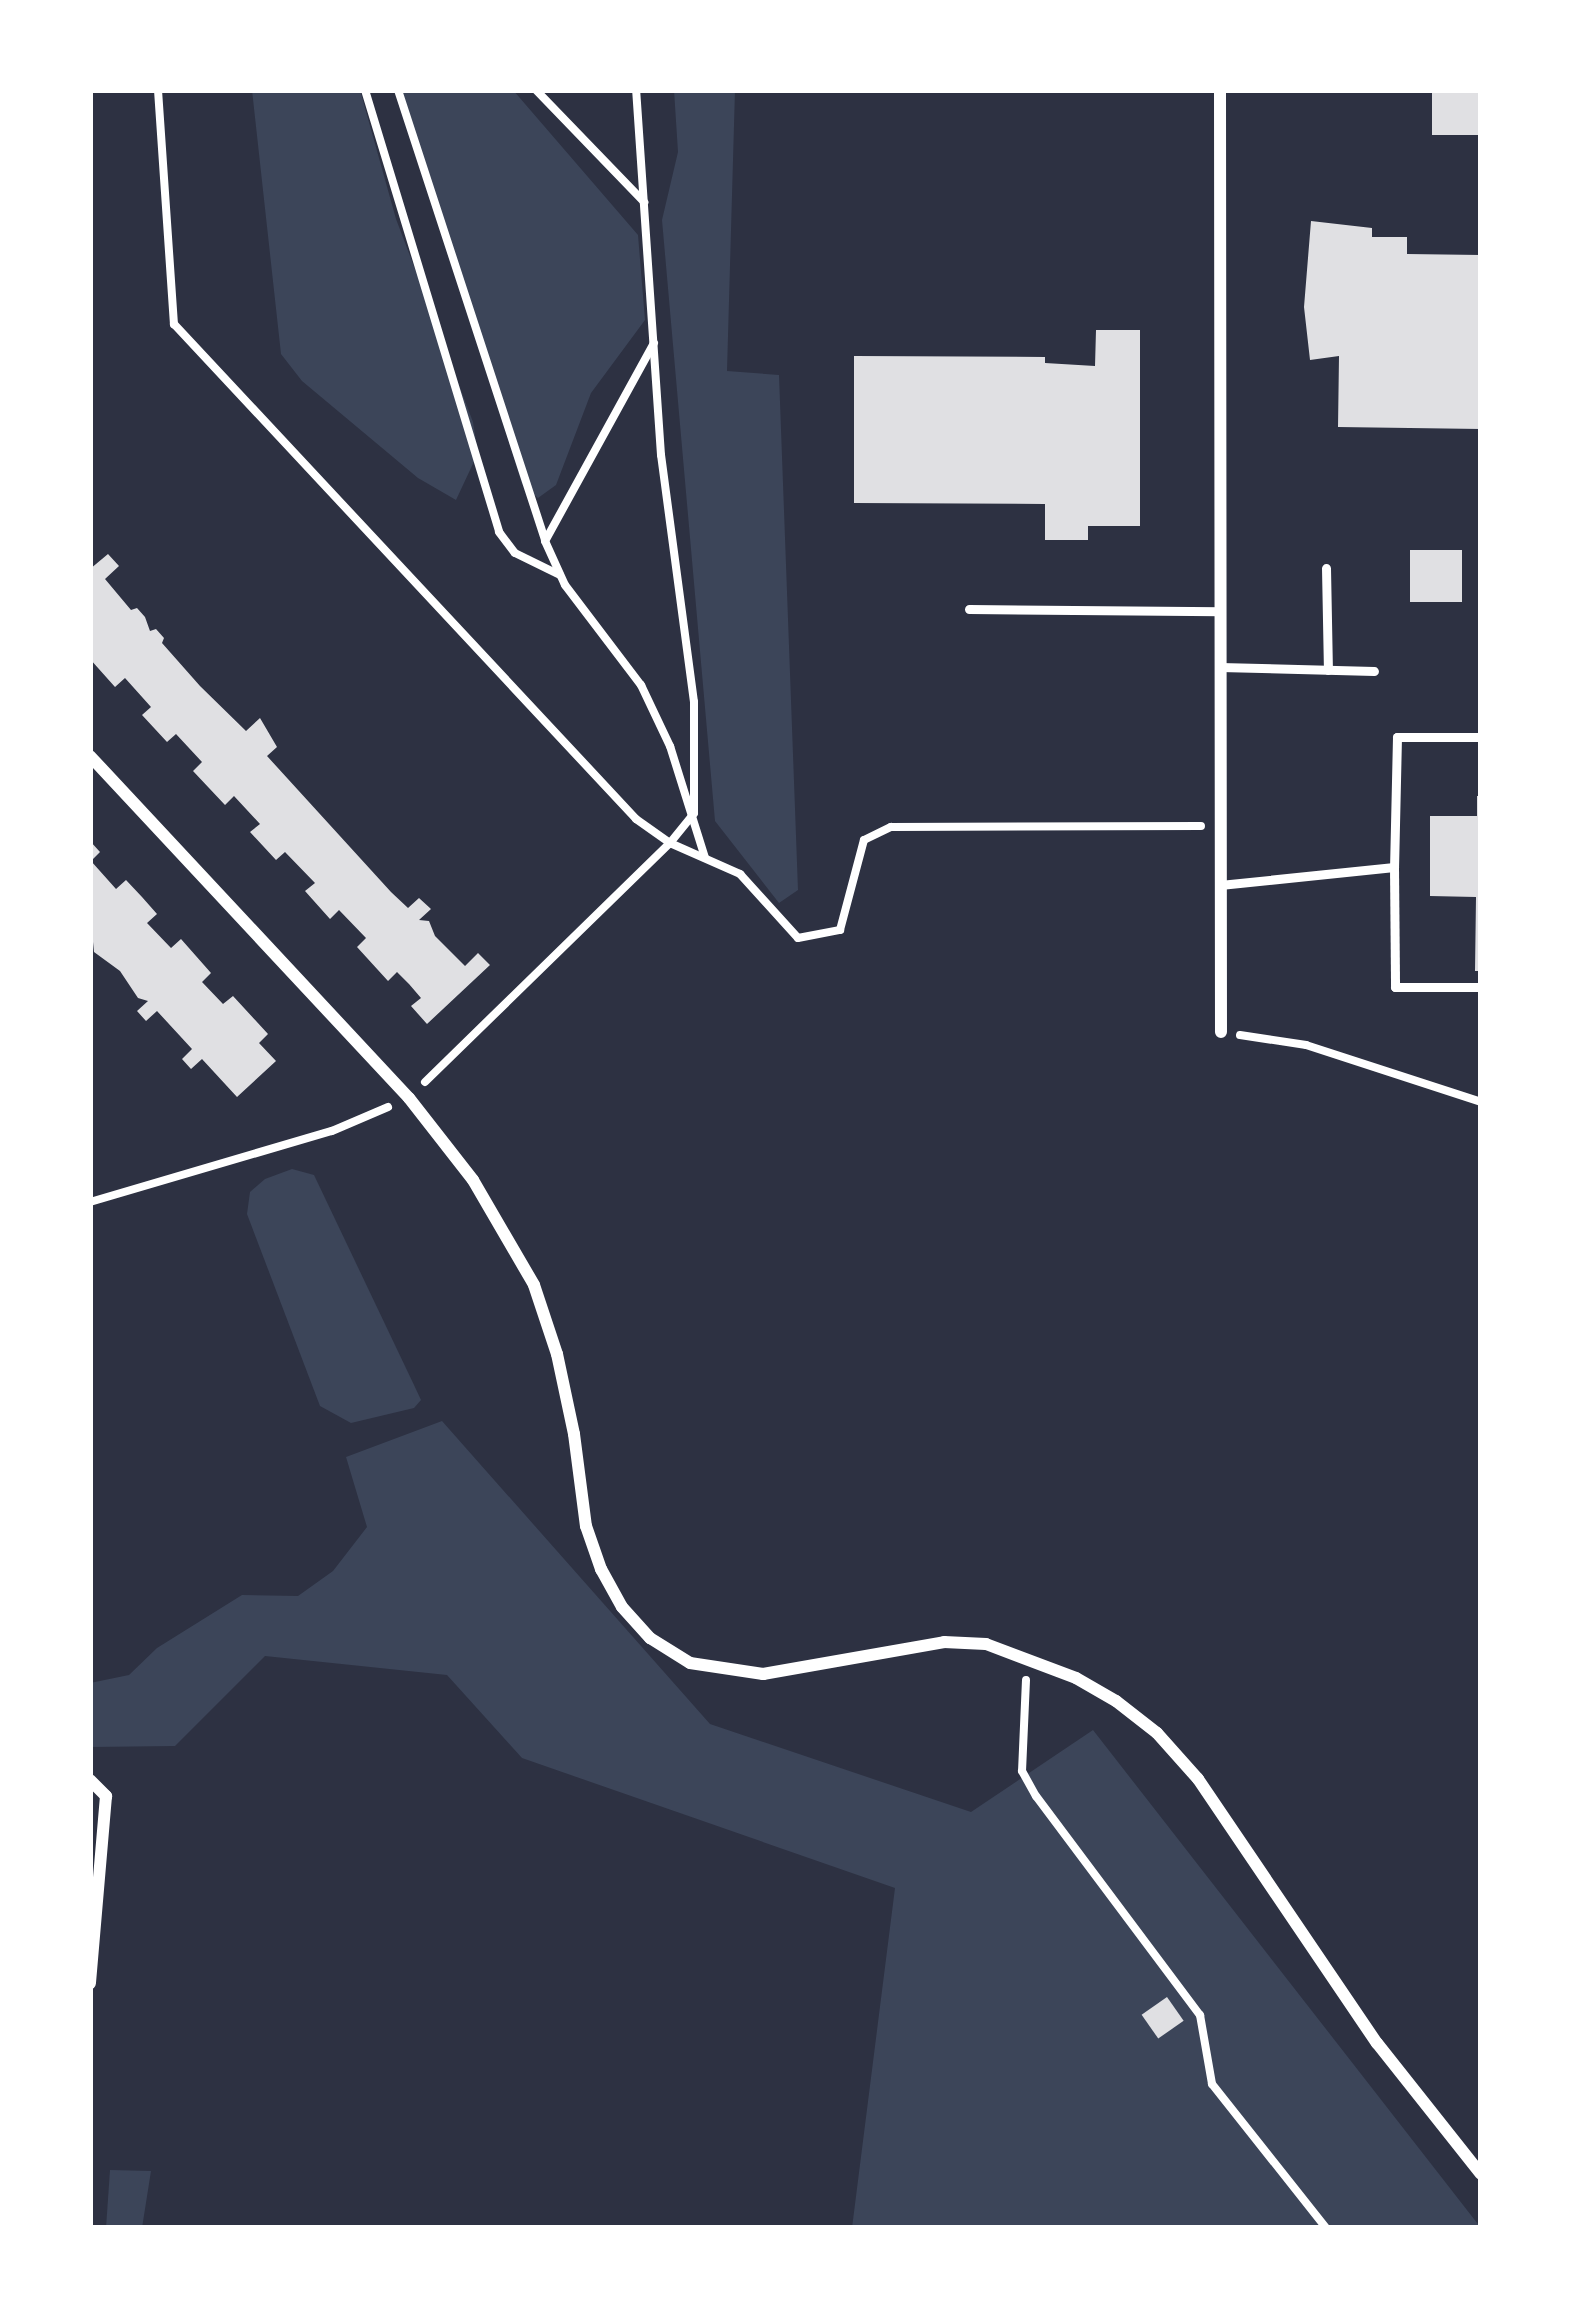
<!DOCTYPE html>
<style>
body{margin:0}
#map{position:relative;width:1571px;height:2318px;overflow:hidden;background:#2d3142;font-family:"Roboto Serif",serif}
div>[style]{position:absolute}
.green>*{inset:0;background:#3c4559}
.building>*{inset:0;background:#e0e0e3;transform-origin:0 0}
.path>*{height:8px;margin:-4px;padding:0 4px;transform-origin:4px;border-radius:4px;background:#fff}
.service>*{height:9px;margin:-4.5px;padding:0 4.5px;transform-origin:4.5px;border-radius:4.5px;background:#fff}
.minor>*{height:12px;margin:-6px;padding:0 6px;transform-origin:6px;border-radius:6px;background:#fff}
span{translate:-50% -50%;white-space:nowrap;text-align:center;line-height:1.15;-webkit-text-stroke:9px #fff;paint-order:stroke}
.frame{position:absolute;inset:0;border:93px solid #fff;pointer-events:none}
</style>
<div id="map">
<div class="green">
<i style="clip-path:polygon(252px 90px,360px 90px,396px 219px,473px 422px,478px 453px,456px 500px,418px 478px,302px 381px,281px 354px)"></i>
<i style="clip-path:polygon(401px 90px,513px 90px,638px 235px,645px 320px,591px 393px,556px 485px,538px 498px,522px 484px)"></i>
<i style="clip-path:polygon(674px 90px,735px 90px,727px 371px,779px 375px,798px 890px,779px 903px,715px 821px,662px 220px,678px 152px)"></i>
<i style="clip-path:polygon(292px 1169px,314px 1175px,414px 1385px,421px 1400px,414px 1408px,351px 1423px,320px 1406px,247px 1214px,250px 1192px,265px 1179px)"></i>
<i style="clip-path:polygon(442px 1421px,710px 1724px,971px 1812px,1093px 1730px,1481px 2228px,852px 2228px,895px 1888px,522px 1758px,447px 1675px,265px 1656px,175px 1746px,90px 1747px,90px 1683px,129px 1675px,157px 1648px,242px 1595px,298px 1596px,333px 1571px,367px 1527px,346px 1457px)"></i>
<i style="clip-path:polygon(110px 2170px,151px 2171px,142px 2228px,106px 2228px)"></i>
</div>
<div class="building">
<i style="left:1432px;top:90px;width:49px;height:45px"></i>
<i style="clip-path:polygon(1311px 221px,1372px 228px,1372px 237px,1407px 237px,1407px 254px,1481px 255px,1481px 429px,1338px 427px,1339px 356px,1310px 360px,1304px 307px)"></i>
<i style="clip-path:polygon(1096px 330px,1140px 330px,1140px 526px,1088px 526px,1088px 540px,1045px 540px,1045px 504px,854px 503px,854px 356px,1045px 357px,1045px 363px,1095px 366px)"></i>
<i style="left:1462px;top:550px;width:52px;height:52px;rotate:90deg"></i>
<i style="clip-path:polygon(108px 554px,119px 566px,105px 579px,131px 610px,137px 608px,145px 617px,150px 631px,156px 629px,164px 638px,162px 643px,200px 686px,246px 731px,260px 718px,277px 747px,267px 756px,391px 892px,408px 908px,419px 898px,431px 909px,419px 920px,429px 921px,435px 936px,465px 966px,478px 953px,490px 965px,427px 1024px,411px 1006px,421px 998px,409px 984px,397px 972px,388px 981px,357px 947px,366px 938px,339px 910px,330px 919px,305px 891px,315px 883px,285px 852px,276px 860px,250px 832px,260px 824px,234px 796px,225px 805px,193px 771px,202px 762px,176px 734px,167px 742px,142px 715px,151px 707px,125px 678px,115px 687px,90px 659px,90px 569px)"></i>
<i style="clip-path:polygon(1477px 796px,1481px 796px,1481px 971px,1475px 971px,1476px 897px,1430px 896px,1430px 816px,1477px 816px)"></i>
<i style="clip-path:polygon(90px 841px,100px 852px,91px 861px,116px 889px,126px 880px,142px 897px,157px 914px,147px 923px,171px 948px,181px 939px,211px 973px,202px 982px,223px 1004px,233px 996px,268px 1034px,259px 1043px,276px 1061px,237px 1097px,202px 1059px,191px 1069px,182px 1059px,192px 1049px,157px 1011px,146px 1021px,137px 1011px,148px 1001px,138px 998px,120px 971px,94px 952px,93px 942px,90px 945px)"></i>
<i style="left:1167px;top:1997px;width:29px;height:31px;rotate:55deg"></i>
</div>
<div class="path">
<i style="left:158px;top:90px;width:235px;rotate:86.1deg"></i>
<i style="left:174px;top:324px;width:677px;rotate:46.97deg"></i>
<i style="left:636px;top:819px;width:42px;rotate:35.2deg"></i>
<i style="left:670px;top:843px;width:38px;rotate:-51deg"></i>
<i style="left:694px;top:813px;width:111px;rotate:-90deg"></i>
<i style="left:694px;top:702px;width:249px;rotate:-97.6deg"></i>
<i style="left:661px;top:455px;width:366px;rotate:-93.9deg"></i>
<i style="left:365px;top:90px;width:462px;rotate:73.1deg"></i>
<i style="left:499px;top:532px;width:26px;rotate:53deg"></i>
<i style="left:515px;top:553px;width:50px;rotate:26.1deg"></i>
<i style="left:398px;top:90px;width:472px;rotate:71.9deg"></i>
<i style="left:536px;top:90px;width:156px;rotate:46deg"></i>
<i style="left:654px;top:343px;width:226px;rotate:118.8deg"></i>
<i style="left:545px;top:541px;width:48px;rotate:65.6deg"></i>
<i style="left:565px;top:585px;width:126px;rotate:52.8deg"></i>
<i style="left:641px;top:685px;width:68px;rotate:64.6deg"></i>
<i style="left:670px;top:746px;width:117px;rotate:72.6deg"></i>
<i style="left:1240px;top:1035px;width:67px;rotate:8.6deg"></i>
<i style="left:1306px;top:1045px;width:184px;rotate:18deg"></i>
<i style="left:425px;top:1082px;width:342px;rotate:-44.3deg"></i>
<i style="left:670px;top:843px;width:77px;rotate:23.9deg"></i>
<i style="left:740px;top:874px;width:86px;rotate:47.8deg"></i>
<i style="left:798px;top:938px;width:43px;rotate:-10.8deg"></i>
<i style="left:840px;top:930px;width:93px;rotate:-75.1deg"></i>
<i style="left:864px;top:840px;width:30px;rotate:-26deg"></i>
<i style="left:891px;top:827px;width:310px;rotate:-0.2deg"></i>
<i style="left:90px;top:1202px;width:252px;rotate:-16.4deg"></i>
<i style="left:332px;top:1131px;width:61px;rotate:-23.2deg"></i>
<i style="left:1026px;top:1680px;width:91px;rotate:92.5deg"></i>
<i style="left:1022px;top:1771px;width:29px;rotate:61deg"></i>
<i style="left:1036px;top:1796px;width:274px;rotate:53.2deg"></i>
<i style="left:1200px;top:2015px;width:70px;rotate:80.1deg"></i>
<i style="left:1212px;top:2084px;width:184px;rotate:51.6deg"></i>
</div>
<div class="service">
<i style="left:1326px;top:568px;width:102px;rotate:88.9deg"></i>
<i style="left:969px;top:609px;width:251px;rotate:0.5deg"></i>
<i style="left:1220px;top:667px;width:154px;rotate:1.5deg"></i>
<i style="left:1481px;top:737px;width:84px;rotate:180deg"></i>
<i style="left:1397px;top:737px;width:130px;rotate:91.3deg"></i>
<i style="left:1394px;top:867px;width:120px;rotate:89.5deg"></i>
<i style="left:1395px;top:987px;width:86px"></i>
<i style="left:1220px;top:885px;width:175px;rotate:-5.9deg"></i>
</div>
<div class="minor">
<i style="left:1220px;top:90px;width:942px;rotate:89.94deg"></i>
<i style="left:90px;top:756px;width:468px;rotate:47deg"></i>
<i style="left:409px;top:1098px;width:104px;rotate:52deg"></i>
<i style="left:473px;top:1180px;width:121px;rotate:59.8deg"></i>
<i style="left:534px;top:1285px;width:73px;rotate:71.6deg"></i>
<i style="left:557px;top:1354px;width:82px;rotate:78deg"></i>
<i style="left:574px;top:1434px;width:93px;rotate:82.6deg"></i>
<i style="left:586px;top:1526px;width:46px;rotate:70.8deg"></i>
<i style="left:601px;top:1569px;width:43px;rotate:61.1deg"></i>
<i style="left:622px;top:1607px;width:42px;rotate:47.9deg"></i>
<i style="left:650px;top:1638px;width:47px;rotate:32deg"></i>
<i style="left:690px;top:1663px;width:74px;rotate:8.6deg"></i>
<i style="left:763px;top:1674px;width:184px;rotate:-10deg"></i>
<i style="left:944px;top:1642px;width:42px;rotate:2.7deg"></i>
<i style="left:986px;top:1644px;width:96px;rotate:20.7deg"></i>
<i style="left:1076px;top:1678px;width:46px;rotate:29.9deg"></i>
<i style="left:1116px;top:1701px;width:52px;rotate:38deg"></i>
<i style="left:1157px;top:1733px;width:62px;rotate:48.3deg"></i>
<i style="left:1198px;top:1779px;width:319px;rotate:55.9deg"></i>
<i style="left:1377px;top:2043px;width:167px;rotate:51.6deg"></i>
<i style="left:90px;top:1780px;width:23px;rotate:45deg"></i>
<i style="left:106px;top:1796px;width:188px;rotate:94.9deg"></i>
</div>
<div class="frame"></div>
</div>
